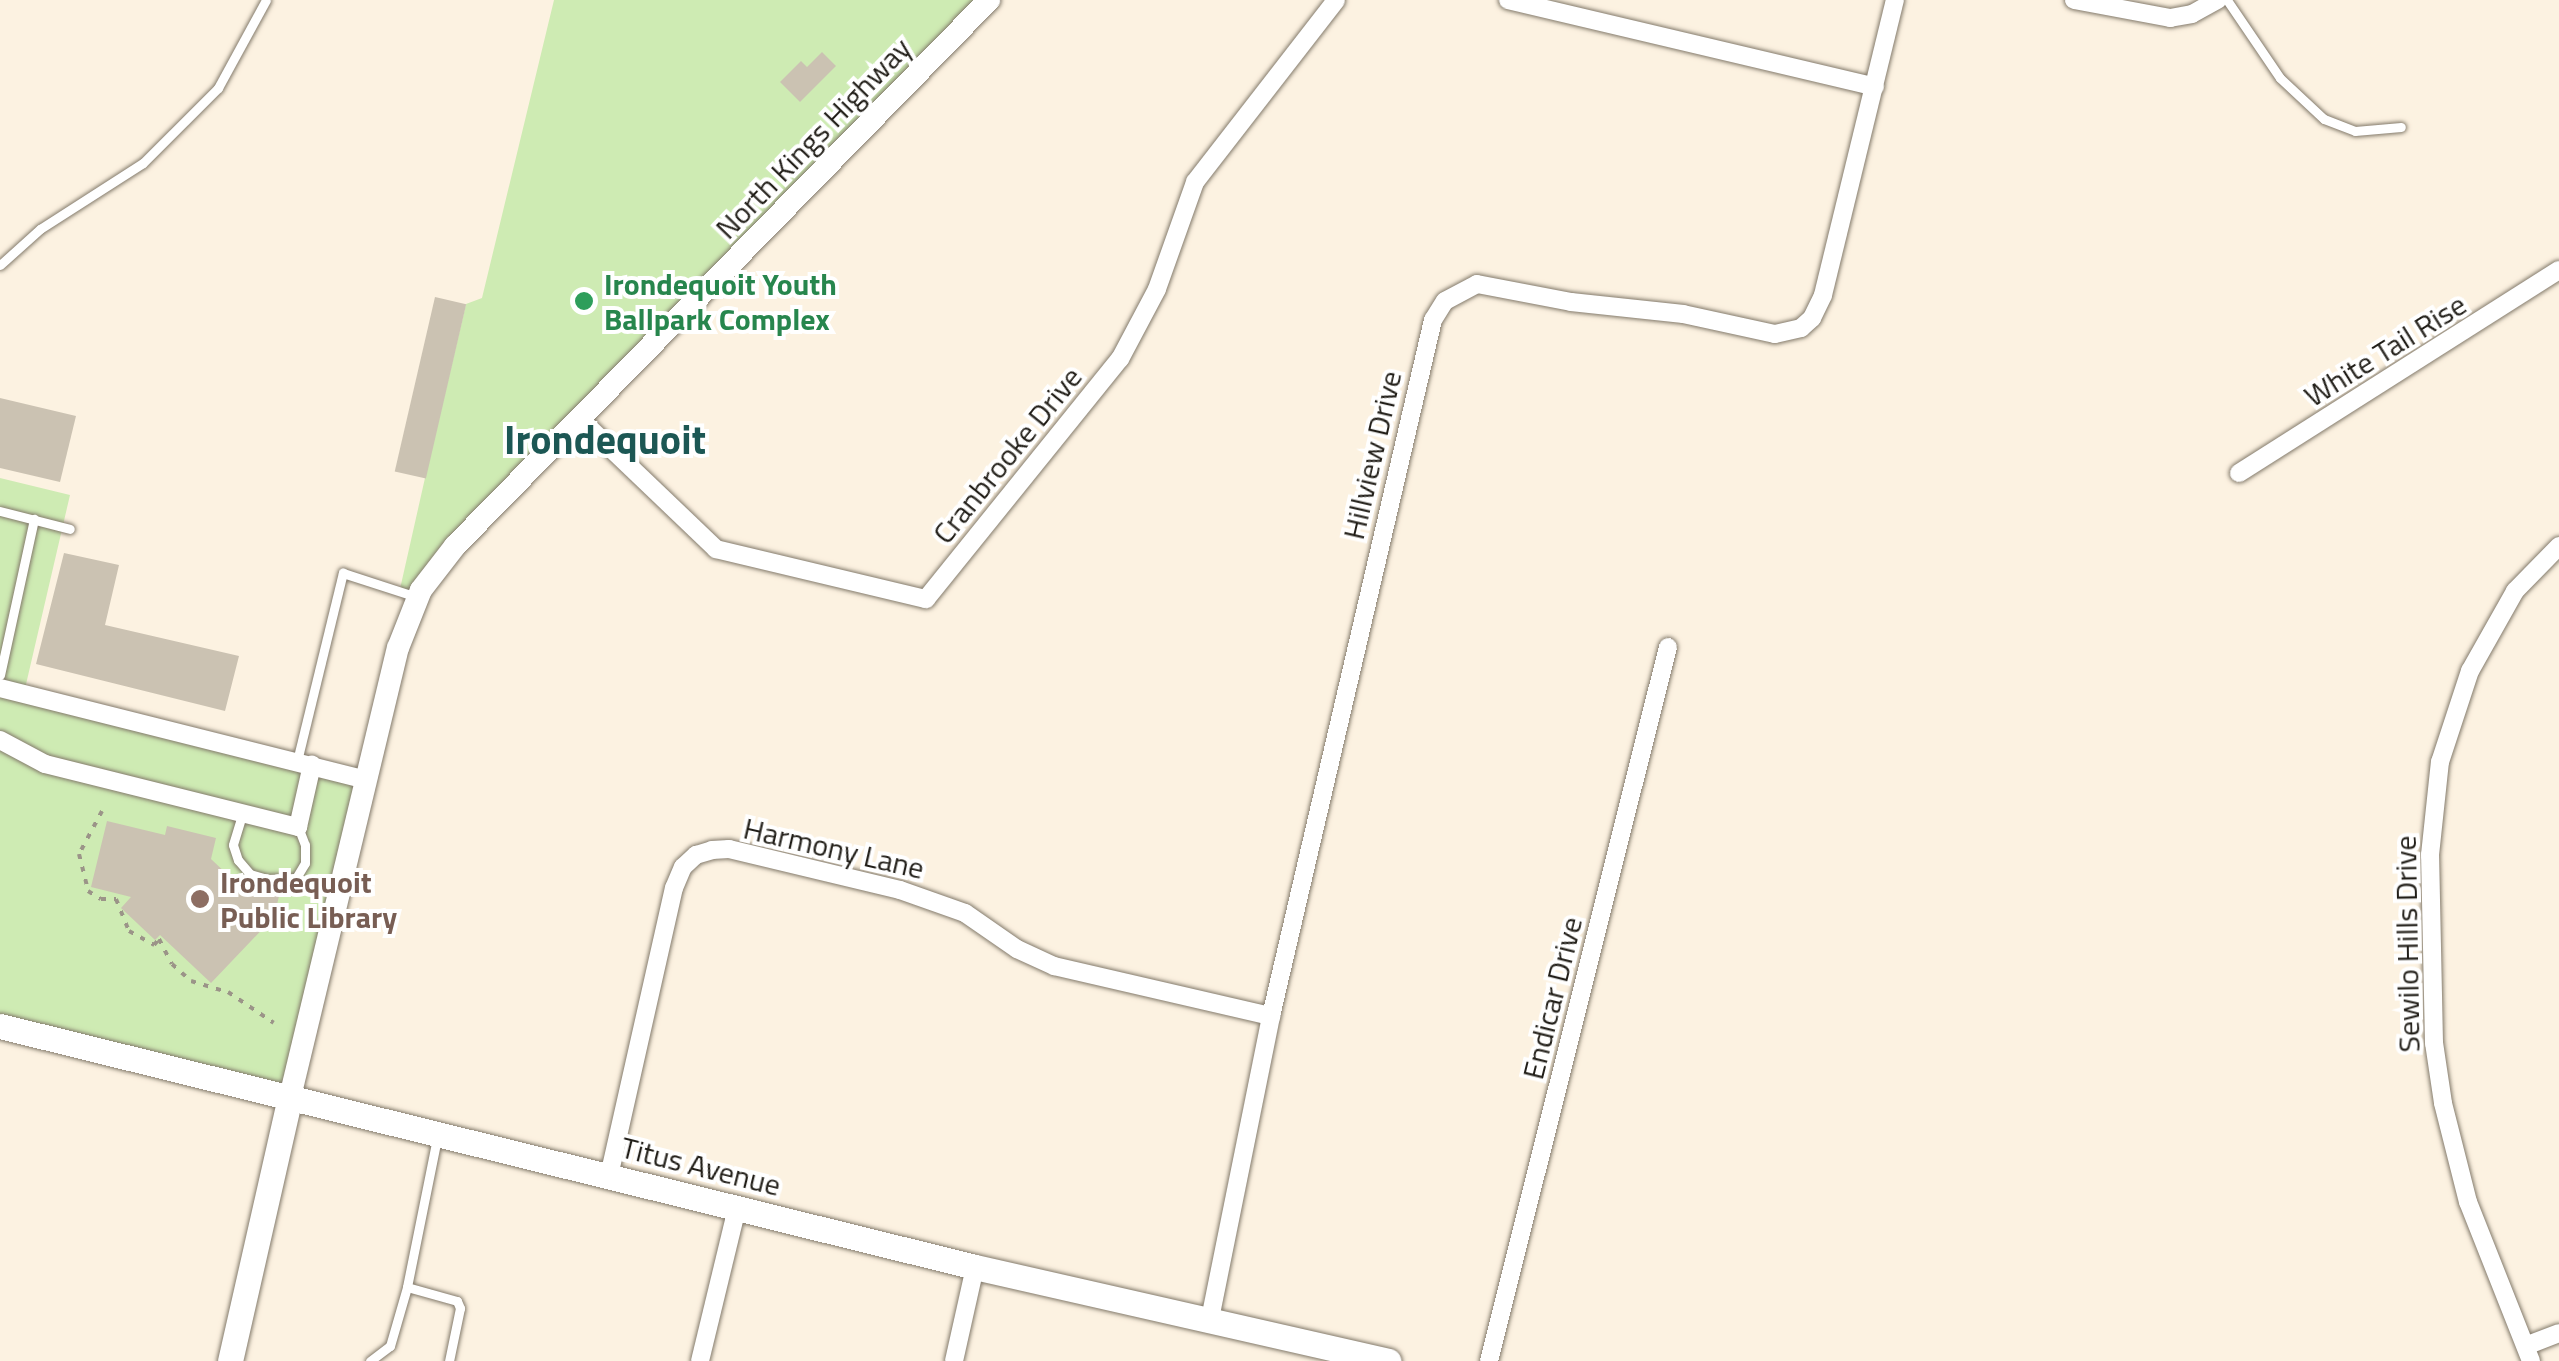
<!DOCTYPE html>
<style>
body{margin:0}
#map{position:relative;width:2559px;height:1361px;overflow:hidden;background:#fcf2e1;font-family:"Titillium Web",sans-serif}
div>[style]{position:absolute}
.green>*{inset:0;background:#ceebb3}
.building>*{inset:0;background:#cbc2b2;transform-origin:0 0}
.path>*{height:4px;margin-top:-2px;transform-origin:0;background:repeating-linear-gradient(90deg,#9b9488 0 5px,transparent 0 13px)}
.roads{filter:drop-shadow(0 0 2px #837a6b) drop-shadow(0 0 2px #837a6b)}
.service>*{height:9px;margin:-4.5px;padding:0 4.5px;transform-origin:4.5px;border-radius:4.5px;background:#fff}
.minor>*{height:18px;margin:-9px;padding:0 9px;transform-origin:9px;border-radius:9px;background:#fff}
.tertiary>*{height:22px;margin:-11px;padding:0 11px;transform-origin:11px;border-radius:11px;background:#fff}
.secondary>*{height:25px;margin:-12.5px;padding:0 12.5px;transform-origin:12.5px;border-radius:12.5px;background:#fff}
.dots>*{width:28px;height:28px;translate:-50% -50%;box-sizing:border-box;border:5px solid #fff;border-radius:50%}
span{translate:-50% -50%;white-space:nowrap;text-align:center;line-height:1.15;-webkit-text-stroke:8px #fff;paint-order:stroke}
.street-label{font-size:30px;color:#211e18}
.leisure-label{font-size:30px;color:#27864d;font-weight:700}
.left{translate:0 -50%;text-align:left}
.education-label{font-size:30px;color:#785e54;font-weight:700}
.district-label{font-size:40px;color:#1c5754;font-weight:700}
</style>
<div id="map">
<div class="green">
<i style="clip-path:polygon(554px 0,989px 0,417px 597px,400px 589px,425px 478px,466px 304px,482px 298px)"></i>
<i style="clip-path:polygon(0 478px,70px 495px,24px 693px,368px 776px,290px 1097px,0 1026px)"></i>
</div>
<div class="building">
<i style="clip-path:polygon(822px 52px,836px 66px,800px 102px,780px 82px,801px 61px,807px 67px)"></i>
<i style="left:435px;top:297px;width:32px;height:179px;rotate:13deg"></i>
<i style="clip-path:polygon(0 398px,76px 416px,60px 482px,0 468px)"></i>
<i style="clip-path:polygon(64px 553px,119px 565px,105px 625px,239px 656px,225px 711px,36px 664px)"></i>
<i style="clip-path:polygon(107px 821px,165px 835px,167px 826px,216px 838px,211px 859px,248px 894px,256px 886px,280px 892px,274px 917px,211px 983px,160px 935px,155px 940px,121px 908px,131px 897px,91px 887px)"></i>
</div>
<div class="path">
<i style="left:102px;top:811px;width:49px;rotate:118.1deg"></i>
<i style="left:79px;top:854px;width:38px;rotate:76deg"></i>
<i style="left:88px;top:891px;width:15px;rotate:32deg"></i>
<i style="left:101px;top:899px;width:15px"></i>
<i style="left:116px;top:899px;width:35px;rotate:68deg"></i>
<i style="left:129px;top:931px;width:29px;rotate:29deg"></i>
<i style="left:154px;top:945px;width:8px;rotate:-50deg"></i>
<i style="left:159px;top:939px;width:28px;rotate:63deg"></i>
<i style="left:172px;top:964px;width:25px;rotate:42deg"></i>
<i style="left:191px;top:981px;width:39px;rotate:17deg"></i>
<i style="left:228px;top:992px;width:55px;rotate:34deg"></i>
</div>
<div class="roads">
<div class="service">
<i style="left:2227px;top:0;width:94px;rotate:55.8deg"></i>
<i style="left:2280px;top:78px;width:60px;rotate:43deg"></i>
<i style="left:2324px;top:119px;width:33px;rotate:21deg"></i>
<i style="left:2355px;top:131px;width:46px;rotate:-5deg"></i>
<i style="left:0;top:265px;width:54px;rotate:-42deg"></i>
<i style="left:40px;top:229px;width:122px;rotate:-32.7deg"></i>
<i style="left:143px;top:163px;width:106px;rotate:-45deg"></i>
<i style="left:218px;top:88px;width:100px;rotate:-61.4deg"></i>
<i style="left:0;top:511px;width:72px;rotate:14.4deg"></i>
<i style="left:0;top:675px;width:160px;rotate:-77.7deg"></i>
<i style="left:297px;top:761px;width:194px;rotate:-76.3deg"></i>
<i style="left:343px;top:573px;width:78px;rotate:18deg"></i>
<i style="left:242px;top:815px;width:31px;rotate:107deg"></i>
<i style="left:233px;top:845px;width:16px;rotate:72deg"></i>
<i style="left:238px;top:860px;width:18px;rotate:49deg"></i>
<i style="left:250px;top:874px;width:18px;rotate:16deg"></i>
<i style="left:267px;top:879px;width:29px;rotate:-2deg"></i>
<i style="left:296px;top:878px;width:17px;rotate:-59deg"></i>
<i style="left:305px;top:863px;width:18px;rotate:-90deg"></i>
<i style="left:305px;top:845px;width:19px;rotate:-111deg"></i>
<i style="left:437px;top:1138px;width:152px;rotate:101.4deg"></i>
<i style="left:407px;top:1287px;width:52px;rotate:15.6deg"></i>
<i style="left:457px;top:1301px;width:8px;rotate:67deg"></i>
<i style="left:460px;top:1308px;width:54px;rotate:101.7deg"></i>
<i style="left:370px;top:1361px;width:25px;rotate:-37deg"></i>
<i style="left:390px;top:1346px;width:61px;rotate:-73.9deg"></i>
</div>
<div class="minor">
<i style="left:1508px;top:0;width:377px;rotate:13.3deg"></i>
<i style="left:2074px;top:0;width:98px;rotate:10.6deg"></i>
<i style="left:2170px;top:18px;width:22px;rotate:-10deg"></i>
<i style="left:2192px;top:14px;width:29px;rotate:-29deg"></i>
<i style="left:579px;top:418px;width:190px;rotate:43.7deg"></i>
<i style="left:716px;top:549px;width:216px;rotate:13.4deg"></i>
<i style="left:926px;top:599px;width:309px;rotate:-51.1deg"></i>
<i style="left:1120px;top:359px;width:79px;rotate:-62.1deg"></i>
<i style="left:1157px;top:289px;width:114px;rotate:-70.4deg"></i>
<i style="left:1195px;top:182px;width:230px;rotate:-52.2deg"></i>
<i style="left:2239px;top:473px;width:379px;rotate:-32.4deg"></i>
<i style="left:0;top:688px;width:378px;rotate:14.1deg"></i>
<i style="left:0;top:740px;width:51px;rotate:28.1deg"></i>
<i style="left:45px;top:764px;width:261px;rotate:14deg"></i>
<i style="left:298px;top:827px;width:64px;rotate:-77.3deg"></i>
<i style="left:609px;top:1176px;width:295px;rotate:-77.3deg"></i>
<i style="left:674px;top:888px;width:23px;rotate:-67deg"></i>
<i style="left:683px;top:867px;width:18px;rotate:-43deg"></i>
<i style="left:696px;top:855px;width:17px;rotate:-17deg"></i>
<i style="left:712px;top:850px;width:17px;rotate:-3deg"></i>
<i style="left:729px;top:849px;width:176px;rotate:13.5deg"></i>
<i style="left:900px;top:890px;width:69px;rotate:19.5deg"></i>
<i style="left:965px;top:913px;width:63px;rotate:34.7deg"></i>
<i style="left:1017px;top:949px;width:41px;rotate:24.7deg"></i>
<i style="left:1054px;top:966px;width:223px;rotate:13deg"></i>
<i style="left:1210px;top:1319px;width:309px;rotate:-78.6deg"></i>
<i style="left:1271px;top:1016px;width:715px;rotate:-76.9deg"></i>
<i style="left:1433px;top:320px;width:22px;rotate:-58deg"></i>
<i style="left:1445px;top:301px;width:36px;rotate:-28deg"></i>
<i style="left:1477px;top:284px;width:96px;rotate:10.8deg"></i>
<i style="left:1571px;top:302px;width:113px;rotate:6.1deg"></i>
<i style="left:1683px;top:314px;width:94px;rotate:12.3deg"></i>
<i style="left:1775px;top:334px;width:27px;rotate:-13deg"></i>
<i style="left:1801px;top:328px;width:15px;rotate:-42deg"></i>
<i style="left:1812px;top:318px;width:25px;rotate:-64deg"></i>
<i style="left:1823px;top:295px;width:304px;rotate:-76.3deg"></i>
<i style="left:2528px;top:1345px;width:33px;rotate:-21deg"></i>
<i style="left:700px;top:1361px;width:157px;rotate:-76.4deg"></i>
<i style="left:954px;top:1361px;width:96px;rotate:-77.4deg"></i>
<i style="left:1489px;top:1361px;width:736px;rotate:-75.93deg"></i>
<i style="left:2531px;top:1361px;width:171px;rotate:-111.6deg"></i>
<i style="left:2468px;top:1202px;width:102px;rotate:-104.2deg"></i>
<i style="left:2443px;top:1103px;width:61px;rotate:-98.5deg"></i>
<i style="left:2434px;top:1043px;width:188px;rotate:-91.2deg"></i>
<i style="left:2430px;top:855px;width:94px;rotate:-83.9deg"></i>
<i style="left:2440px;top:762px;width:96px;rotate:-71.8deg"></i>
<i style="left:2470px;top:671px;width:92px;rotate:-60.6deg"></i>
<i style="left:2515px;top:591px;width:63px;rotate:-45.6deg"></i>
</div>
<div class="tertiary">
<i style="left:290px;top:1097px;width:462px;rotate:-76.5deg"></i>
<i style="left:398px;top:648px;width:62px;rotate:-68.4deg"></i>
<i style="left:421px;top:590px;width:56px;rotate:-52.3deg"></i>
<i style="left:455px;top:546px;width:764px;rotate:-45.64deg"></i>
</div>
<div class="secondary">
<i style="left:0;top:1026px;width:1004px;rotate:13.88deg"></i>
<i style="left:975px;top:1267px;width:424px;rotate:12.8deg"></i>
<i style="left:230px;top:1361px;width:271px;rotate:-77.2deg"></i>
</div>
</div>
<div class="dots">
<i style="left:584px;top:301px;background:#2e9e5b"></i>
<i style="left:200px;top:899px;background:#8d6e63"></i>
</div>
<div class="street-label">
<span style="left:813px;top:138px;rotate:-46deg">North Kings Highway</span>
<span style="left:2385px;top:350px;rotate:-32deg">White Tail Rise</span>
<span style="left:1007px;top:455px;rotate:-51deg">Cranbrooke Drive</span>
<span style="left:1372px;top:455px;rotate:-77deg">Hillview Drive</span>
<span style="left:834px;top:848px;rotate:13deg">Harmony Lane</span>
<span style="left:2407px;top:944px;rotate:-91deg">Sewilo Hills Drive</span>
<span style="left:1552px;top:998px;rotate:-76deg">Endicar Drive</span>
<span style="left:701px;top:1166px;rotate:14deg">Titus Avenue</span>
</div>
<div class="leisure-label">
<span class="left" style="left:604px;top:301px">Irondequoit Youth<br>Ballpark Complex</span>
</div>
<div class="education-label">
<span class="left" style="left:220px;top:899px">Irondequoit<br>Public Library</span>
</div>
<div class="district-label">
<span style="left:605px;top:440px">Irondequoit</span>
</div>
</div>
